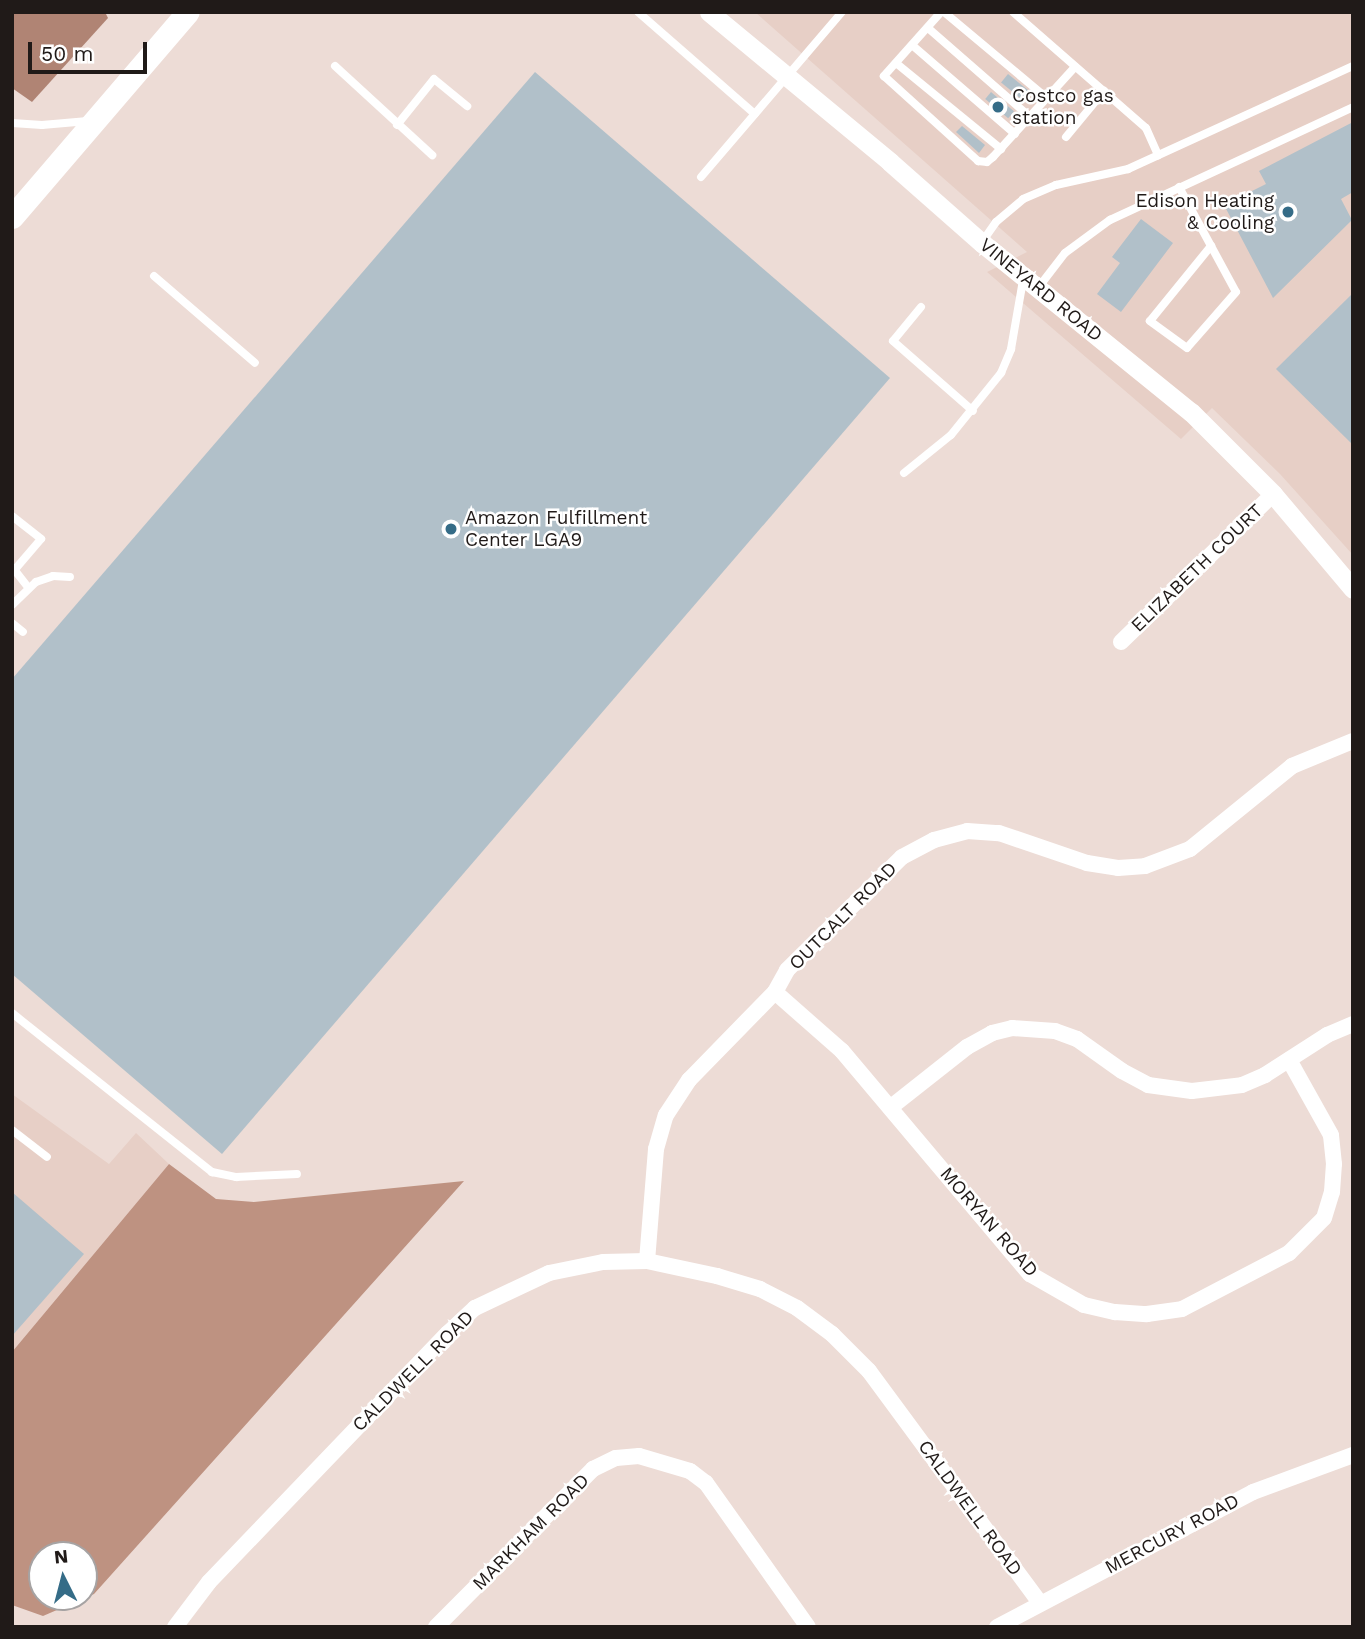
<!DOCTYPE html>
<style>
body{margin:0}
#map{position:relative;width:1365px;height:1639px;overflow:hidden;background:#eddcd6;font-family:"Work Sans",sans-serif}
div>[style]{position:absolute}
.built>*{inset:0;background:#e7cfc6}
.forest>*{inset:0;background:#be9281}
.water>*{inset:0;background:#b08474}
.building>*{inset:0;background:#b1c0c9;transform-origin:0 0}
.service>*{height:8px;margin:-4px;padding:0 4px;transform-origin:4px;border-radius:4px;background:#fff}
.minor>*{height:16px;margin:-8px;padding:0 8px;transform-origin:8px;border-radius:8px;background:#fff}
.tertiary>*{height:19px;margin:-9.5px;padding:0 9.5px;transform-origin:9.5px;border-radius:9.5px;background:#fff}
.secondary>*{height:23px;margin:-11.5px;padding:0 11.5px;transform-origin:11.5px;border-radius:11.5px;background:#fff}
.dots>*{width:19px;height:19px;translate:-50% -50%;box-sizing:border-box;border:4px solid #fff;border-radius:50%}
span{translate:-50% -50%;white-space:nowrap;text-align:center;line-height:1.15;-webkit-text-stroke:5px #fff;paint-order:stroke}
.poi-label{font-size:19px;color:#201a18}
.left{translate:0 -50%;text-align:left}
.right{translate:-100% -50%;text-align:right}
.street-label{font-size:19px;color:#201a18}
.frame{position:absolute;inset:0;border:14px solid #201a18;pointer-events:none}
.north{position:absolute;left:28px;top:1541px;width:70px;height:70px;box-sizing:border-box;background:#fff;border:2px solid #a6a3a3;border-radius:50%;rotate:354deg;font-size:19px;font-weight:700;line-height:28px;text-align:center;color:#201a18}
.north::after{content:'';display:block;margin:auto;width:24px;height:32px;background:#356c87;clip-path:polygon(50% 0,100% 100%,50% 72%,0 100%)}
.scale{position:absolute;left:28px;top:42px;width:119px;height:32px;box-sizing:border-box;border:4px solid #201a18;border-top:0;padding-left:9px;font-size:21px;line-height:24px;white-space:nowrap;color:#201a18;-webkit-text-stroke:5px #fff;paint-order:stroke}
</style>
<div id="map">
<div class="built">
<i style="clip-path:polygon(755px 12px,1353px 12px,1353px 555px,1280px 474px,1212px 408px,1181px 439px,987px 272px,1027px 252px)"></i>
<i style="clip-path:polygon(12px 1094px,109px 1164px,136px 1133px,169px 1164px,12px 1352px)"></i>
</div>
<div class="forest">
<i style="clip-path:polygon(evenodd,169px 1164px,216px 1199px,254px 1202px,464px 1181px,94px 1594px,43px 1616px,12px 1605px,12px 1352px,169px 1164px,42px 1555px,84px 1555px,84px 1597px,42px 1597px,42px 1555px)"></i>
</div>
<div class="water">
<i style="clip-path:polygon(12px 12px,105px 12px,108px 18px,32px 102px,12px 88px)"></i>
</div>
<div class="building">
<i style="clip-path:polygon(535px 72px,890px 378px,222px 1154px,12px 974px,12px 679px)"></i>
<i style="left:1008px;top:74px;width:28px;height:11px;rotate:39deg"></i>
<i style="left:991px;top:92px;width:30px;height:9px;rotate:40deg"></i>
<i style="clip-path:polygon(1353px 122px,1353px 192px,1341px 199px,1352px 220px,1273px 298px,1224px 205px,1266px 184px,1259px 171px)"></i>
<i style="clip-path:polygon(962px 126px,985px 145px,979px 153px,956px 132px)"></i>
<i style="clip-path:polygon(1141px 219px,1173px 243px,1121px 312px,1097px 294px,1120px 263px,1112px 257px)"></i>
<i style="clip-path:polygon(1353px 293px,1353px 445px,1276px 369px)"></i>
<i style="clip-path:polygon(12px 1192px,84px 1254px,12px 1336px)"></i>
</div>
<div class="service">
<i style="left:638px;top:12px;width:155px;rotate:41.1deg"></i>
<i style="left:941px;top:12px;width:86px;rotate:131.7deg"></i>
<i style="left:884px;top:76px;width:127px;rotate:42.1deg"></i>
<i style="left:978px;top:161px;width:9px;rotate:6deg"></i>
<i style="left:987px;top:162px;width:8px;rotate:-40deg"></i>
<i style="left:993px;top:157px;width:122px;rotate:-47.7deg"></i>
<i style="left:944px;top:12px;width:134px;rotate:39.9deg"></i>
<i style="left:1013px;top:12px;width:176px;rotate:41.1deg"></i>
<i style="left:1146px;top:128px;width:30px;rotate:66deg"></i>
<i style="left:928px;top:28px;width:135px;rotate:41.1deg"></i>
<i style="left:912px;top:45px;width:136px;rotate:40.8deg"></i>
<i style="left:896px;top:63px;width:136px;rotate:39.3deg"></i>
<i style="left:335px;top:66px;width:132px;rotate:42.5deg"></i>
<i style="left:12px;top:123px;width:30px;rotate:4deg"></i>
<i style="left:42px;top:125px;width:46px;rotate:-5deg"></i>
<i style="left:397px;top:125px;width:59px;rotate:-51.2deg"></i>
<i style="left:434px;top:79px;width:43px;rotate:39.3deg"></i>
<i style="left:1066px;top:137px;width:60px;rotate:-50.4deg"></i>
<i style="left:701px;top:177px;width:217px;rotate:-49.5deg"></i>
<i style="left:1179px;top:187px;width:119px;rotate:61.5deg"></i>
<i style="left:1236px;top:292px;width:74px;rotate:131.2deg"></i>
<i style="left:1187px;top:348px;width:46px;rotate:-143.9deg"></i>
<i style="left:1150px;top:321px;width:97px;rotate:-50.9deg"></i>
<i style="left:982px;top:242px;width:24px;rotate:-55deg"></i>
<i style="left:996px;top:222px;width:35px;rotate:-40deg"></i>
<i style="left:1023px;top:199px;width:36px;rotate:-23deg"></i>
<i style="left:1056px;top:185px;width:74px;rotate:-12.5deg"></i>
<i style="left:1128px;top:169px;width:247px;rotate:-24.6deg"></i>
<i style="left:154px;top:276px;width:133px;rotate:40.7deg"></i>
<i style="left:1038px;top:288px;width:44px;rotate:-52.4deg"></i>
<i style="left:1065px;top:253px;width:56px;rotate:-36.3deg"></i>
<i style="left:1110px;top:220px;width:268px;rotate:-24.9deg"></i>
<i style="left:921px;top:307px;width:44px;rotate:129.5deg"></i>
<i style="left:893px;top:341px;width:106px;rotate:41.2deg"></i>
<i style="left:904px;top:473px;width:60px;rotate:-39deg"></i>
<i style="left:951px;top:435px;width:80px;rotate:-51.1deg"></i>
<i style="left:1001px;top:373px;width:26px;rotate:-67deg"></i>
<i style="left:1011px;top:349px;width:70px;rotate:-80.1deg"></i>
<i style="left:12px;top:516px;width:37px;rotate:38deg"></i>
<i style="left:41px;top:539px;width:45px;rotate:130.5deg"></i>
<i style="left:13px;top:568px;width:24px;rotate:52deg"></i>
<i style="left:12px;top:605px;width:33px;rotate:-44deg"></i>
<i style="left:36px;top:582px;width:18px;rotate:-19deg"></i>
<i style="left:53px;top:576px;width:17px;rotate:3deg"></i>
<i style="left:12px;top:623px;width:14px;rotate:39deg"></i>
<i style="left:12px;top:1013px;width:256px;rotate:38.5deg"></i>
<i style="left:212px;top:1172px;width:25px;rotate:12deg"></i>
<i style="left:236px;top:1177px;width:61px;rotate:-2.8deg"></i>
<i style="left:12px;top:1130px;width:44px;rotate:37.6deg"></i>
</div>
<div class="minor">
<i style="left:1121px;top:642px;width:212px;rotate:-44.2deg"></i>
<i style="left:775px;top:992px;width:89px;rotate:41.4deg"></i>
<i style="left:842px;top:1051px;width:292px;rotate:49.9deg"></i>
<i style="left:1030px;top:1274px;width:62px;rotate:29.9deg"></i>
<i style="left:1084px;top:1305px;width:32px;rotate:13deg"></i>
<i style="left:1115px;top:1312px;width:32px;rotate:4deg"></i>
<i style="left:1147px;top:1314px;width:35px;rotate:-8deg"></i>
<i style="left:1182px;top:1309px;width:121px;rotate:-27.6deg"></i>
<i style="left:1289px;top:1253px;width:49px;rotate:-45deg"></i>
<i style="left:1324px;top:1218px;width:27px;rotate:-73deg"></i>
<i style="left:1332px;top:1192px;width:28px;rotate:-86deg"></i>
<i style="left:1334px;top:1164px;width:29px;rotate:-96deg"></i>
<i style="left:1331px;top:1135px;width:86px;rotate:-119.2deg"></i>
<i style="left:891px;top:1107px;width:97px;rotate:-38.3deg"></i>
<i style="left:967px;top:1047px;width:29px;rotate:-29deg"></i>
<i style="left:992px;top:1033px;width:21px;rotate:-14deg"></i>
<i style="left:1012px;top:1028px;width:43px;rotate:4deg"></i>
<i style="left:1055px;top:1031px;width:23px;rotate:20deg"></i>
<i style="left:1077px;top:1039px;width:55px;rotate:35.4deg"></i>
<i style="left:1122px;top:1071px;width:30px;rotate:28deg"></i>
<i style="left:1148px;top:1085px;width:44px;rotate:7.8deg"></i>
<i style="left:1192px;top:1091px;width:50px;rotate:-6.8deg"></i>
<i style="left:1242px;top:1085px;width:25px;rotate:-23deg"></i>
<i style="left:1265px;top:1075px;width:74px;rotate:-32.8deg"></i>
<i style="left:1327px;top:1035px;width:28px;rotate:-23deg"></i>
<i style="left:647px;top:1261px;width:112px;rotate:-85.4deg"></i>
<i style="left:656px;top:1149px;width:35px;rotate:-74deg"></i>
<i style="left:666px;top:1115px;width:42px;rotate:-56.7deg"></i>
<i style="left:689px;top:1080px;width:123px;rotate:-45.7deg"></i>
<i style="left:775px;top:992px;width:25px;rotate:-61deg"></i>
<i style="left:787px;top:970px;width:161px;rotate:-44.5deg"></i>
<i style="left:902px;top:857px;width:36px;rotate:-28deg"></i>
<i style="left:934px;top:840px;width:34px;rotate:-15deg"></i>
<i style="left:967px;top:831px;width:32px;rotate:4deg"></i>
<i style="left:999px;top:833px;width:93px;rotate:18.8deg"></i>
<i style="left:1087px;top:863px;width:31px;rotate:9deg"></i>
<i style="left:1118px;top:868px;width:27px;rotate:-4deg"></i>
<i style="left:1145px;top:866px;width:48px;rotate:-20.7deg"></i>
<i style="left:1190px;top:849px;width:132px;rotate:-39.1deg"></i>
<i style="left:1292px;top:766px;width:66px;rotate:-22.3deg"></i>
<i style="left:175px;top:1627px;width:56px;rotate:-52.9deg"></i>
<i style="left:209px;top:1582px;width:345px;rotate:-46.2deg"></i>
<i style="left:448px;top:1333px;width:37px;rotate:-43deg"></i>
<i style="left:475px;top:1308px;width:82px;rotate:-25.3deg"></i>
<i style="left:549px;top:1273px;width:55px;rotate:-11.5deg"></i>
<i style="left:603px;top:1262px;width:44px;rotate:-1.3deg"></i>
<i style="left:647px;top:1261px;width:72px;rotate:12.1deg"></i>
<i style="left:717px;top:1276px;width:45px;rotate:16.8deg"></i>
<i style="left:760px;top:1289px;width:42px;rotate:27.2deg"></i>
<i style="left:797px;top:1308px;width:44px;rotate:36.6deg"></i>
<i style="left:832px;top:1334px;width:52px;rotate:45deg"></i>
<i style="left:869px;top:1371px;width:288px;rotate:53.6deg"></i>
<i style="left:436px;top:1627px;width:223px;rotate:-45.2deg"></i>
<i style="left:593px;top:1469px;width:25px;rotate:-26deg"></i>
<i style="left:616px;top:1458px;width:23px;rotate:-5deg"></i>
<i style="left:639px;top:1456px;width:53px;rotate:16.4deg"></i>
<i style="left:690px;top:1471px;width:20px;rotate:37deg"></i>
<i style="left:706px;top:1483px;width:176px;rotate:54.7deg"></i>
<i style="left:997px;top:1627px;width:289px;rotate:-27.8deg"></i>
<i style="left:1253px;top:1492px;width:107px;rotate:-20.3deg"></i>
</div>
<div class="tertiary">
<i style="left:709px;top:12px;width:235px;rotate:39.6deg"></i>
<i style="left:890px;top:162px;width:123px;rotate:41.4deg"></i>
<i style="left:982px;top:243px;width:269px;rotate:39deg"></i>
<i style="left:1191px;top:412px;width:116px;rotate:45deg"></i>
<i style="left:1273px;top:494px;width:124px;rotate:49.9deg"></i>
</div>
<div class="secondary">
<i style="left:12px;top:217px;width:270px;rotate:-49.4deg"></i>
</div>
<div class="dots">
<i style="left:998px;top:107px;background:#356c87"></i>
<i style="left:1288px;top:212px;background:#356c87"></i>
<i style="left:451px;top:529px;background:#356c87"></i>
</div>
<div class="poi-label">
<span class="left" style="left:1012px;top:107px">Costco gas<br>station</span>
<span class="right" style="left:1274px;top:212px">Edison Heating<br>&amp; Cooling</span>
<span class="left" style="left:465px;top:529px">Amazon Fulfillment<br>Center LGA9</span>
</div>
<div class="street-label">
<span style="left:1041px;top:290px;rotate:39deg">VINEYARD ROAD</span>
<span style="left:1197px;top:568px;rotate:-44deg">ELIZABETH COURT</span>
<span style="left:843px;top:916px;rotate:-45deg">OUTCALT ROAD</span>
<span style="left:989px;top:1222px;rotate:49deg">MORYAN ROAD</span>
<span style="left:413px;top:1371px;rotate:-45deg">CALDWELL ROAD</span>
<span style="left:970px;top:1508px;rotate:54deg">CALDWELL ROAD</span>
<span style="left:531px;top:1532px;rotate:-45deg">MARKHAM ROAD</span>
<span style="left:1172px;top:1534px;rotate:-28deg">MERCURY ROAD</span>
</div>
<div class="frame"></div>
<div class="north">N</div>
<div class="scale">50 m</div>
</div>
